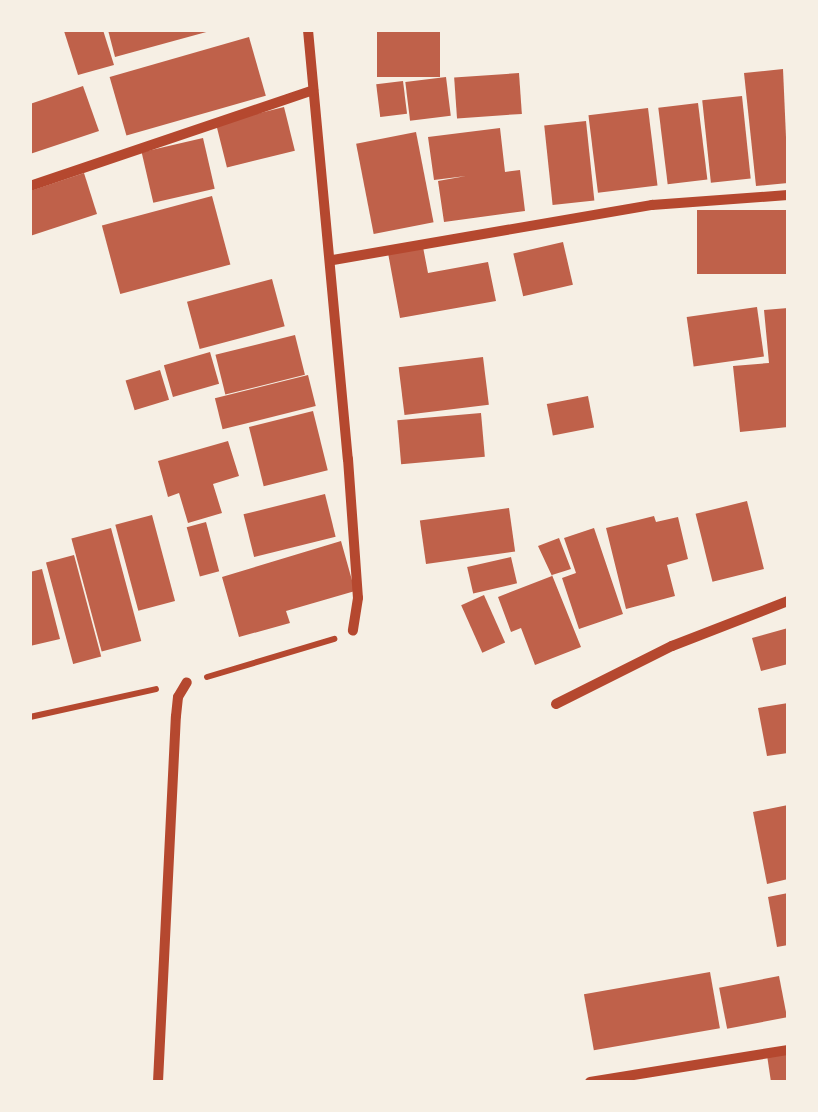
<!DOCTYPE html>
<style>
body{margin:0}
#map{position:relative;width:818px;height:1112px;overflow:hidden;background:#f6efe4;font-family:"Work Sans",sans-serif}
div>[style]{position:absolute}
.building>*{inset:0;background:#bf614a;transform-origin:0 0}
.path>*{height:6px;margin:-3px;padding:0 3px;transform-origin:3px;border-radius:3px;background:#b5482f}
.minor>*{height:10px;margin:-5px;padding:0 5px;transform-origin:5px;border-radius:5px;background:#b5482f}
span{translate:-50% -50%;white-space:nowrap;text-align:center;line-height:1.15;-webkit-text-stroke:9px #f6efe4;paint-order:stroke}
.frame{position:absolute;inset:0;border:32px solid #f6efe4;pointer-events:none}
</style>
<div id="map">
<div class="building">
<i style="clip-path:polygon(103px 30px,114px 65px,78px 75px,64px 31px)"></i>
<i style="clip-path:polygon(108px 30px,210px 30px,210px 31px,115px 57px)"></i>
<i style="left:377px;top:30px;width:63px;height:47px"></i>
<i style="left:249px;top:37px;width:61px;height:145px;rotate:74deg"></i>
<i style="clip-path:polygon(783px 69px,788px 183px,756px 186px,744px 73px)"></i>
<i style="left:519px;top:73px;width:41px;height:65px;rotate:86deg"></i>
<i style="left:446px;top:77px;width:39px;height:41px;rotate:83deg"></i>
<i style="left:403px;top:81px;width:33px;height:27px;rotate:83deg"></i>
<i style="clip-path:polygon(83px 86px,99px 131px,30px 154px,30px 104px)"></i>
<i style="left:742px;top:96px;width:83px;height:40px;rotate:84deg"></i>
<i style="left:698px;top:103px;width:77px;height:40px;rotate:83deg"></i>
<i style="left:284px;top:107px;width:45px;height:70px;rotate:76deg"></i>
<i style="left:648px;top:108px;width:78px;height:60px;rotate:83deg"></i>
<i style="left:586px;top:121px;width:80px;height:42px;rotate:84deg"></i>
<i style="clip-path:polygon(500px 128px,505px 172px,520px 170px,525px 211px,444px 222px,438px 181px,466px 176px,434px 180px,428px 137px)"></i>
<i style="left:416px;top:132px;width:92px;height:61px;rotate:79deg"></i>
<i style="left:203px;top:138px;width:52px;height:63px;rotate:77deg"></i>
<i style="clip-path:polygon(84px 173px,97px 214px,30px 236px,30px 191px)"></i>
<i style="left:212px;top:196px;width:71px;height:114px;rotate:75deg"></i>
<i style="left:788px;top:210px;width:64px;height:91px;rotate:90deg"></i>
<i style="left:563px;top:242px;width:44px;height:51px;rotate:77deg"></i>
<i style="clip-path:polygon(423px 247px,428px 273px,488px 262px,496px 301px,400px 318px,388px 253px)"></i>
<i style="left:272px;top:279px;width:49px;height:88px;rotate:75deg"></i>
<i style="left:757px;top:307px;width:50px;height:71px;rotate:82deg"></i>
<i style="clip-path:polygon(788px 308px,788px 427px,740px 432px,733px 366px,769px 363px,764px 310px)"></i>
<i style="left:295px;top:335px;width:41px;height:82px;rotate:76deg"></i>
<i style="left:210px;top:352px;width:33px;height:48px;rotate:74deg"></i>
<i style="left:483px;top:357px;width:48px;height:85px;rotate:83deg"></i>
<i style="left:160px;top:370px;width:31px;height:36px;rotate:73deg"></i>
<i style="left:308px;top:375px;width:32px;height:96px;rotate:76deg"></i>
<i style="left:588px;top:396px;width:32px;height:42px;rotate:79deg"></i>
<i style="left:313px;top:411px;width:61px;height:66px;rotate:76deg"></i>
<i style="left:481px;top:413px;width:44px;height:84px;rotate:85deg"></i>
<i style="clip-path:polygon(228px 441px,239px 476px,213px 484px,222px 513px,188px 523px,179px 493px,168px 497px,158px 461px)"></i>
<i style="left:325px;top:494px;width:44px;height:84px;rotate:76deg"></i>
<i style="left:747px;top:501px;width:70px;height:53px;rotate:76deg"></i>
<i style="left:509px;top:508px;width:44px;height:90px;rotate:82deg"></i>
<i style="left:152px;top:515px;width:89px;height:38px;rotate:75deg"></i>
<i style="clip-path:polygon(654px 516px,656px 522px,678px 517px,688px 559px,667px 565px,675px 596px,626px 609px,606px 528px)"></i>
<i style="left:206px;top:522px;width:51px;height:20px;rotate:75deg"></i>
<i style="left:111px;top:528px;width:117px;height:41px;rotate:75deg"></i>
<i style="clip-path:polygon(594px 528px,623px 614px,579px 629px,562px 578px,576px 573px,564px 538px)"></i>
<i style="clip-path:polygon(559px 538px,571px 569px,552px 575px,581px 647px,535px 665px,521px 628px,511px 632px,498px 597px,552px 576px,538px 546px)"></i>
<i style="clip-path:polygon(341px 541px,355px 591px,286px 611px,290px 623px,239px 637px,222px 577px)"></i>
<i style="left:74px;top:555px;width:105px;height:29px;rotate:75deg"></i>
<i style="left:511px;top:557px;width:27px;height:45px;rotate:77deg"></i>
<i style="clip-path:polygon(42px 569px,60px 639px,30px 646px,30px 572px)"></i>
<i style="left:484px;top:595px;width:52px;height:25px;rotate:66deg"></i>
<i style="clip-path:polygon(788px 628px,788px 664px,761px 671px,752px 638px)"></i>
<i style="clip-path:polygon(788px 703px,788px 753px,767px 756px,758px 708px)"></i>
<i style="clip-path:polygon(788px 805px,788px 879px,767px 884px,753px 812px)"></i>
<i style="clip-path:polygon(788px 893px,788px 945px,777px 947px,768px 897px)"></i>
<i style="left:710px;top:972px;width:57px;height:128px;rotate:80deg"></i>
<i style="left:779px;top:976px;width:42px;height:61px;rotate:79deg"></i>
<i style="clip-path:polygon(788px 1051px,788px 1082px,771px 1082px,767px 1055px)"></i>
</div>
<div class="path">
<i style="left:207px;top:677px;width:133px;rotate:-16.7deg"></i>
<i style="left:30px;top:717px;width:129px;rotate:-12.5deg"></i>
</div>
<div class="minor">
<i style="left:308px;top:30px;width:431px;rotate:84.7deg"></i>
<i style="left:348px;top:459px;width:139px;rotate:85.9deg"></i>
<i style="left:358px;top:598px;width:33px;rotate:99deg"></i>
<i style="left:30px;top:186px;width:299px;rotate:-18.7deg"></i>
<i style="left:333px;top:260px;width:324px;rotate:-9.8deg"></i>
<i style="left:652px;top:205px;width:136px;rotate:-4.2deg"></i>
<i style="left:556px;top:704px;width:130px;rotate:-26.6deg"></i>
<i style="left:672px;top:646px;width:124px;rotate:-21.2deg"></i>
<i style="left:158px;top:1082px;width:366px;rotate:-87.2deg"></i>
<i style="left:176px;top:716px;width:19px;rotate:-84deg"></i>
<i style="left:178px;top:697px;width:17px;rotate:-59deg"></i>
<i style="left:590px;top:1082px;width:201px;rotate:-9.2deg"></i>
</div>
<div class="frame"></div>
</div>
